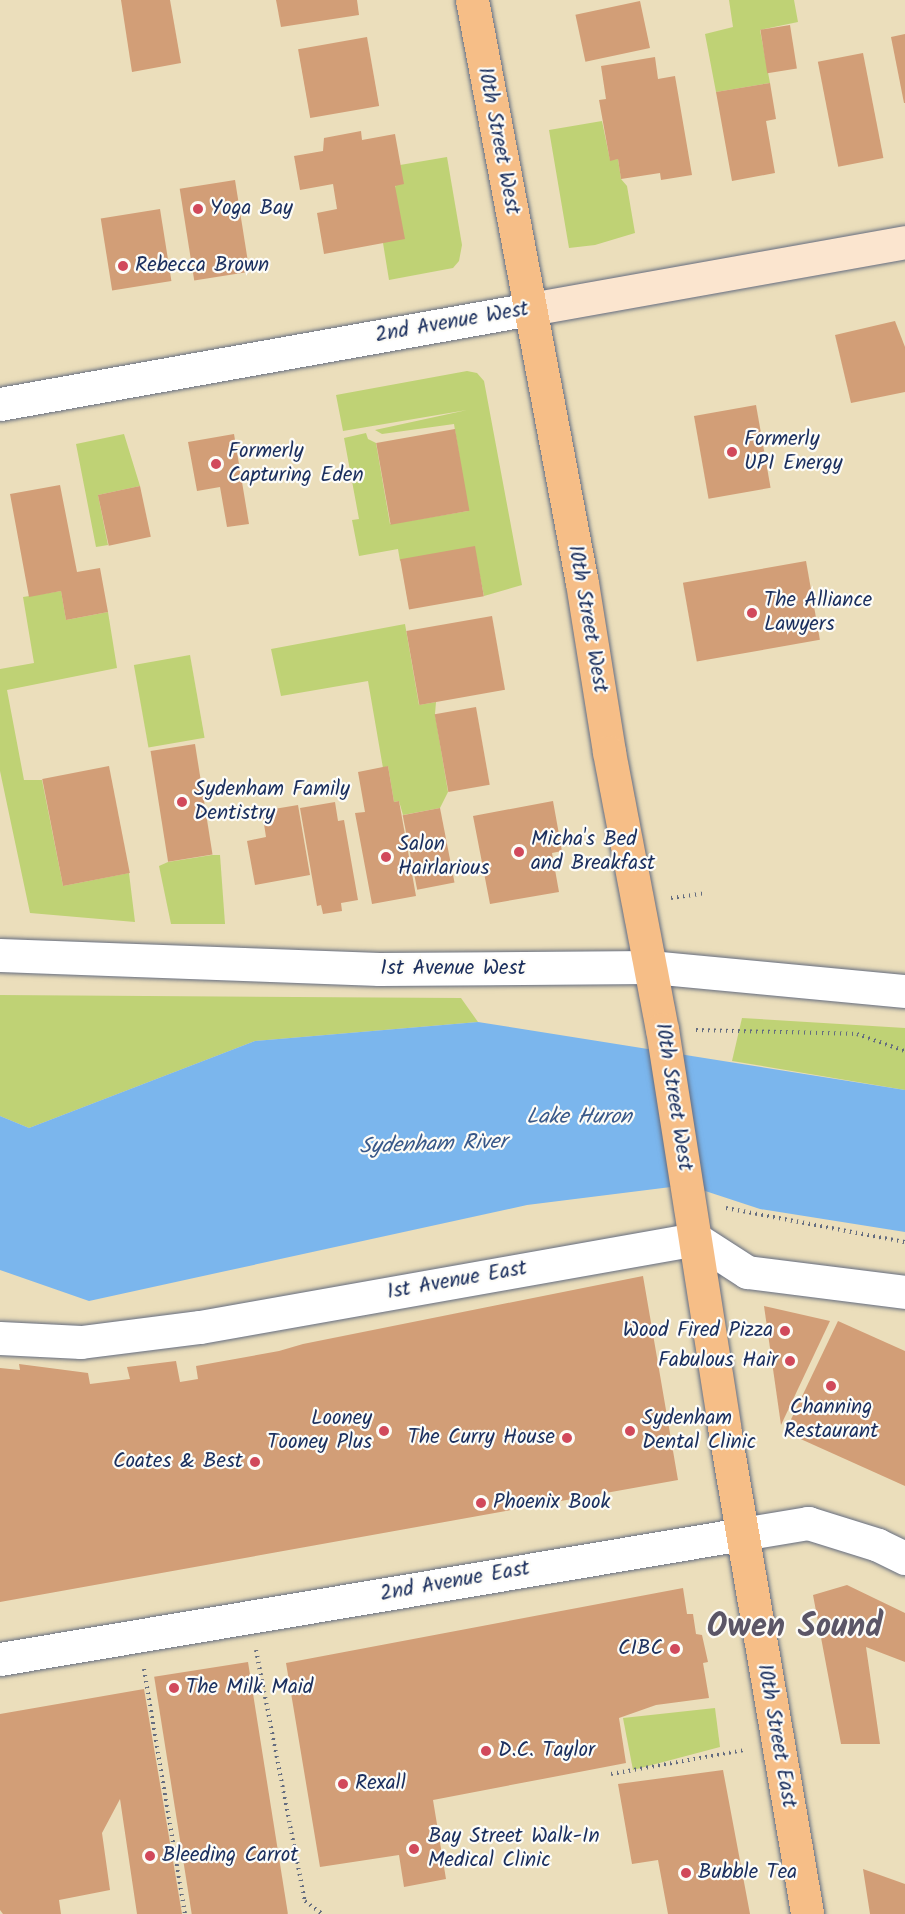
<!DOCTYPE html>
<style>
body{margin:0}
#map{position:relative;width:905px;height:1914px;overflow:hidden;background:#ebdebb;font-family:Kalam,sans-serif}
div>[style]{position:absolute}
.green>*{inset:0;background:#bfd275;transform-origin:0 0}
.water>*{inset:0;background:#7bb6ed}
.building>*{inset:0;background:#d29e77;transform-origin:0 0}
.path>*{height:4px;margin-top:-2px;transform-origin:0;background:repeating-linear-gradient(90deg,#646c7f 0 1.5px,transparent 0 6px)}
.roads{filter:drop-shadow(0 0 2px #646c7f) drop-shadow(0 0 2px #646c7f)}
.minor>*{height:33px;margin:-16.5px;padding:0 16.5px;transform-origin:16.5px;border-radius:16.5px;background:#fff}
.tertiary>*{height:33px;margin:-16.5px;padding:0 16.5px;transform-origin:16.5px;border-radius:16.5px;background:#fff}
.secondary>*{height:33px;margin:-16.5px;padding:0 16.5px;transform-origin:16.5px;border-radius:16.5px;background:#fbe5cf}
.primary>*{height:33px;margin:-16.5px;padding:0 16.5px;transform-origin:16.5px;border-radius:16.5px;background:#f6be87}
.dots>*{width:16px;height:16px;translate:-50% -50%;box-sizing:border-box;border:3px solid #fdfcf7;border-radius:50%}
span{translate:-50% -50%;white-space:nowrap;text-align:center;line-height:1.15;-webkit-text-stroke:4.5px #fdfcf7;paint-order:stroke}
.street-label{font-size:21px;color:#1b2f5e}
.poi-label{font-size:21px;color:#1b2f5e}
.left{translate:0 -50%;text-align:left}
.right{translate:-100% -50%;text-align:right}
.water-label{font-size:22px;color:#385889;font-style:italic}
.town-label{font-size:33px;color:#5b5667;font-weight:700}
</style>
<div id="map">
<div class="green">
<i style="clip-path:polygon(729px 0,794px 0,798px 22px,760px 30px,770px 83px,716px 92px,705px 34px,733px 27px)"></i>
<i style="clip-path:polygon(602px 121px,610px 160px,618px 159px,621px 179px,627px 186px,635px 233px,595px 245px,569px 248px,549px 130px)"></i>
<i style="clip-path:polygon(447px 157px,462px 245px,459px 261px,453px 268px,389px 280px,383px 243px,400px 165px)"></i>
<i style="clip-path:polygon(467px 371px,477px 373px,484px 381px,522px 585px,484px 596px,474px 547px,400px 561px,398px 549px,359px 556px,352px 520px,359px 519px,344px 438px,366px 433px,368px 439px,376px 443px,390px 524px,468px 511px,454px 424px,382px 434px,375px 430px,467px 410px,343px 431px,336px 395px)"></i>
<i style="clip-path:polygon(124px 434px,140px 486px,98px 495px,108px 545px,96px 547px,76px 444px)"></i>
<i style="clip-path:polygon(61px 591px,66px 620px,108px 612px,117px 668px,7px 690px,24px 780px,42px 780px,63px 886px,129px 873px,135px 922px,30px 913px,0 771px,0 669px,34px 663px,23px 597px)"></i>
<i style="clip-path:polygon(405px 624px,419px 705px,436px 702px,435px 714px,448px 792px,440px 808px,403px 815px,399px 801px,394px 802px,388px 766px,383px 768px,368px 681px,281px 696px,271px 649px)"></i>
<i style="left:190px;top:655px;width:84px;height:57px;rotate:80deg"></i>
<i style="clip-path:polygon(212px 855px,220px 855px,225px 924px,171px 924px,159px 866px,168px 862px)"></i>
<i style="clip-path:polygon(0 995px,461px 998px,478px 1022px,255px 1041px,29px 1128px,0 1116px)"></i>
<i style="clip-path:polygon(742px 1018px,905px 1028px,905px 1090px,732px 1061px)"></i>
<i style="clip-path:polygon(715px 1708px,720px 1747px,633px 1770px,623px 1718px)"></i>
</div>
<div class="water">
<i style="clip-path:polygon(478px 1022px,905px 1090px,905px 1232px,760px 1209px,687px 1185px,527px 1205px,89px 1301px,0 1270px,0 1116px,29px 1128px,255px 1041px)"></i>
</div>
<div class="building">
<i style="clip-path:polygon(121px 0,170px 0,181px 63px,132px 72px)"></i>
<i style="clip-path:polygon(276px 0,357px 0,359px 15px,281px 27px)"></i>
<i style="left:640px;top:1px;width:48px;height:66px;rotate:78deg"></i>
<i style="left:790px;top:25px;width:44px;height:30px;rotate:81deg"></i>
<i style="clip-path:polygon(905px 34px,905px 103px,904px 103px,891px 37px)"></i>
<i style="left:367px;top:37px;width:70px;height:70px;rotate:80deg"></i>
<i style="left:863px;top:53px;width:107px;height:46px;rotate:79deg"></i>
<i style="clip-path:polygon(655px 57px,658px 79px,675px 76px,692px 175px,661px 180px,660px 173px,621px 179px,618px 159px,610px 161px,599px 100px,606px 99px,601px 66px)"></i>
<i style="clip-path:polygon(770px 83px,776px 119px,766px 121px,775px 173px,732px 181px,716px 92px)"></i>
<i style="clip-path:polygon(361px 131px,362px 140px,395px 134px,404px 184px,395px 186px,405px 239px,324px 254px,317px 213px,337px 209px,333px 184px,300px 190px,294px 156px,323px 151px,324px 138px)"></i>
<i style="left:235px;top:180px;width:93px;height:56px;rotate:81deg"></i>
<i style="left:160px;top:209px;width:73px;height:60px;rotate:81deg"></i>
<i style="clip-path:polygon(895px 321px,905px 347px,905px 392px,851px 403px,835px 335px)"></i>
<i style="left:756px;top:405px;width:84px;height:63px;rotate:80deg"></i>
<i style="left:455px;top:429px;width:83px;height:80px;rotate:80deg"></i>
<i style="clip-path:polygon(234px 434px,249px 524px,227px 527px,220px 487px,197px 491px,188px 442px)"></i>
<i style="clip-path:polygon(60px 485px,77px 572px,100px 568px,108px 612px,66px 620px,61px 591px,29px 597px,10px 494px)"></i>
<i style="left:140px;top:486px;width:52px;height:43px;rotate:78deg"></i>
<i style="left:475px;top:546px;width:51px;height:76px;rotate:80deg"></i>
<i style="left:806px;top:561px;width:80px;height:125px;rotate:80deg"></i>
<i style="left:492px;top:616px;width:75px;height:87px;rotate:80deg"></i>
<i style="left:476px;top:707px;width:79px;height:42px;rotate:80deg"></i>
<i style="left:195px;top:744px;width:112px;height:45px;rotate:81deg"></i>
<i style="left:109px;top:766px;width:109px;height:68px;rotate:79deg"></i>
<i style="clip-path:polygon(388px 766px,394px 802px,399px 801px,416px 896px,372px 904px,355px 813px,365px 812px,358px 772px)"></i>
<i style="clip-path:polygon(553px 801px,562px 851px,552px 853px,559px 892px,490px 904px,473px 816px)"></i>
<i style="clip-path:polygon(335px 802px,338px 821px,344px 820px,358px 900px,341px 903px,342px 911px,323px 914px,321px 905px,317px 906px,300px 808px)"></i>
<i style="clip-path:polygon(298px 805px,310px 875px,255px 885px,247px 841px,266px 837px,262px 811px)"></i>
<i style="left:440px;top:808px;width:76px;height:38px;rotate:79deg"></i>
<i style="clip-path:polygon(643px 1276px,678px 1480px,0 1602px,0 1368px,20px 1370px,19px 1364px,88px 1373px,90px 1384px,130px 1379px,127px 1367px,176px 1361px,180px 1382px,198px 1379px,196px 1366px,279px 1351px,303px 1344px)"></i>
<i style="clip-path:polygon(764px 1306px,830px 1321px,781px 1425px)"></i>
<i style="clip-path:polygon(838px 1321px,905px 1351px,905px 1486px,785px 1432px)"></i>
<i style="clip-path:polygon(847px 1585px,905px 1613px,905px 1662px,866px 1647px,880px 1744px,841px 1744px,813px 1595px)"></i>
<i style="clip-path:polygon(683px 1588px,687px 1614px,693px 1614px,696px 1634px,702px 1635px,708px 1662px,703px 1663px,709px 1698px,656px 1705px,619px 1718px,626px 1763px,433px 1800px,446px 1879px,404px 1887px,399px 1855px,320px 1867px,286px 1663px)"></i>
<i style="left:248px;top:1662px;width:255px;height:95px;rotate:81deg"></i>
<i style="clip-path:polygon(144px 1689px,182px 1914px,137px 1914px,120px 1799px,102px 1833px,110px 1890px,59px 1900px,61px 1914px,3px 1914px,0 1910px,0 1714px)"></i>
<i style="clip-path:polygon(723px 1770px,750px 1914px,668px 1914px,658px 1860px,632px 1864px,618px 1784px)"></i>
<i style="clip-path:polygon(863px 1869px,905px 1884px,905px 1914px,870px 1914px)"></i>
</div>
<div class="path">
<i style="left:671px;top:898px;width:35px;rotate:-8deg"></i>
<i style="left:696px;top:1030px;width:161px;rotate:1.4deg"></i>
<i style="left:857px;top:1034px;width:51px;rotate:19.5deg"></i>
<i style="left:726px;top:1208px;width:182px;rotate:10.8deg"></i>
<i style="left:256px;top:1650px;width:256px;rotate:79deg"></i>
<i style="left:305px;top:1901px;width:21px;rotate:37deg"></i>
<i style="left:144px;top:1669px;width:248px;rotate:80.5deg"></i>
<i style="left:611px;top:1774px;width:135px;rotate:-10.2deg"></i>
</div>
<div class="roads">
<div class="minor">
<i style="left:0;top:955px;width:379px;rotate:2.1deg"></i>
<i style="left:379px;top:969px;width:271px;rotate:-0.4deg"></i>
<i style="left:650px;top:967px;width:256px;rotate:5.4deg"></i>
<i style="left:0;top:1338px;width:81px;rotate:2.8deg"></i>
<i style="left:81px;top:1342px;width:120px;rotate:-7.2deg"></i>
<i style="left:200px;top:1327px;width:504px;rotate:-10.06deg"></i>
<i style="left:696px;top:1239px;width:61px;rotate:32.9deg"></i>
<i style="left:747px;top:1272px;width:159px;rotate:7.2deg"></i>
<i style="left:742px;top:1534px;width:67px;rotate:-9.5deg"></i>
<i style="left:808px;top:1523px;width:73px;rotate:17.4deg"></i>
<i style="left:878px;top:1545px;width:30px;rotate:26deg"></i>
</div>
<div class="tertiary">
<i style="left:0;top:404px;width:538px;rotate:-10.16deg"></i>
<i style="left:0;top:1659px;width:752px;rotate:-9.56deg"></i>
</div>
<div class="secondary">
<i style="left:530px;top:309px;width:381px;rotate:-10.1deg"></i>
</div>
<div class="primary">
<i style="left:472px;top:0;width:593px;rotate:79.32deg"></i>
<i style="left:582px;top:583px;width:171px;rotate:80.9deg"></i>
<i style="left:609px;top:752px;width:282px;rotate:79.2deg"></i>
<i style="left:662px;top:1029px;width:403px;rotate:81.1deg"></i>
<i style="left:724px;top:1427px;width:494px;rotate:80.3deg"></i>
</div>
</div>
<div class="dots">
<i style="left:198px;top:209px;background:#d1495b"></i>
<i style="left:123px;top:266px;background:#d1495b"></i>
<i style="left:732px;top:452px;background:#d1495b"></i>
<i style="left:216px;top:464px;background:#d1495b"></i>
<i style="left:752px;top:613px;background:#d1495b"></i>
<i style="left:182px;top:802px;background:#d1495b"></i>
<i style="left:519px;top:852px;background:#d1495b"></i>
<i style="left:386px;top:857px;background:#d1495b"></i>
<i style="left:785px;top:1331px;background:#d1495b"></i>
<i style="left:790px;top:1361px;background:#d1495b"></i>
<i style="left:831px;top:1386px;background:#d1495b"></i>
<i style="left:384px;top:1431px;background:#d1495b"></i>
<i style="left:630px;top:1431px;background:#d1495b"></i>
<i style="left:567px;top:1438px;background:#d1495b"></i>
<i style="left:255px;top:1462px;background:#d1495b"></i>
<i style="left:481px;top:1503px;background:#d1495b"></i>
<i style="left:675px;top:1649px;background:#d1495b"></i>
<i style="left:174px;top:1688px;background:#d1495b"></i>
<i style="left:486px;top:1751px;background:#d1495b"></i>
<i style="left:343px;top:1784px;background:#d1495b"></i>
<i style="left:414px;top:1849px;background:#d1495b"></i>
<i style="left:150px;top:1856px;background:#d1495b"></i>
<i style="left:686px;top:1873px;background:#d1495b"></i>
</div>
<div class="street-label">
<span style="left:498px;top:141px;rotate:79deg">10th Street West</span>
<span style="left:452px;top:323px;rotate:-10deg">2nd Avenue West</span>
<span style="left:587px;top:619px;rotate:80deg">10th Street West</span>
<span style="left:453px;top:969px">1st Avenue West</span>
<span style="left:673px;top:1097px;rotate:81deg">10th Street West</span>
<span style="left:457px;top:1281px;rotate:-10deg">1st Avenue East</span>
<span style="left:455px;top:1582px;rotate:-10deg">2nd Avenue East</span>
<span style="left:776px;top:1736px;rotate:80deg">10th Street East</span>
</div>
<div class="poi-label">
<span class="left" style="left:210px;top:209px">Yoga Bay</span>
<span class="left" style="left:135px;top:266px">Rebecca Brown</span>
<span class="left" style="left:744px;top:452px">Formerly<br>UPI Energy</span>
<span class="left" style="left:228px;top:464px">Formerly<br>Capturing Eden</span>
<span class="left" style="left:764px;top:613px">The Alliance<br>Lawyers</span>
<span class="left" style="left:194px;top:802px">Sydenham Family<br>Dentistry</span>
<span class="left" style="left:531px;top:852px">Micha's Bed<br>and Breakfast</span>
<span class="left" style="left:398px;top:857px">Salon<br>Hairlarious</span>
<span class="right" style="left:773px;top:1331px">Wood Fired Pizza</span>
<span class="right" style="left:778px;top:1361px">Fabulous Hair</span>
<span style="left:831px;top:1420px">Channing<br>Restaurant</span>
<span class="right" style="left:372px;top:1431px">Looney<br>Tooney Plus</span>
<span class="left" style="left:642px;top:1431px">Sydenham<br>Dental Clinic</span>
<span class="right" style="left:555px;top:1438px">The Curry House</span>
<span class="right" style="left:243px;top:1462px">Coates &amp; Best</span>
<span class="left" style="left:493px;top:1503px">Phoenix Book</span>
<span class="right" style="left:663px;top:1649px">CIBC</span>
<span class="left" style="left:186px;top:1688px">The Milk Maid</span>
<span class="left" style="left:498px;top:1751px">D.C. Taylor</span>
<span class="left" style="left:355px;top:1784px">Rexall</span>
<span class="left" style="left:428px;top:1849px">Bay Street Walk-In<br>Medical Clinic</span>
<span class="left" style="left:162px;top:1856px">Bleeding Carrot</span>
<span class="left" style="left:698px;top:1873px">Bubble Tea</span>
</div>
<div class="water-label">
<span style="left:579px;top:1118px">Lake Huron</span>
<span style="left:433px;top:1145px;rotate:-2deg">Sydenham River</span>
</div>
<div class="town-label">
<span style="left:795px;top:1628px">Owen Sound</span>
</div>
</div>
